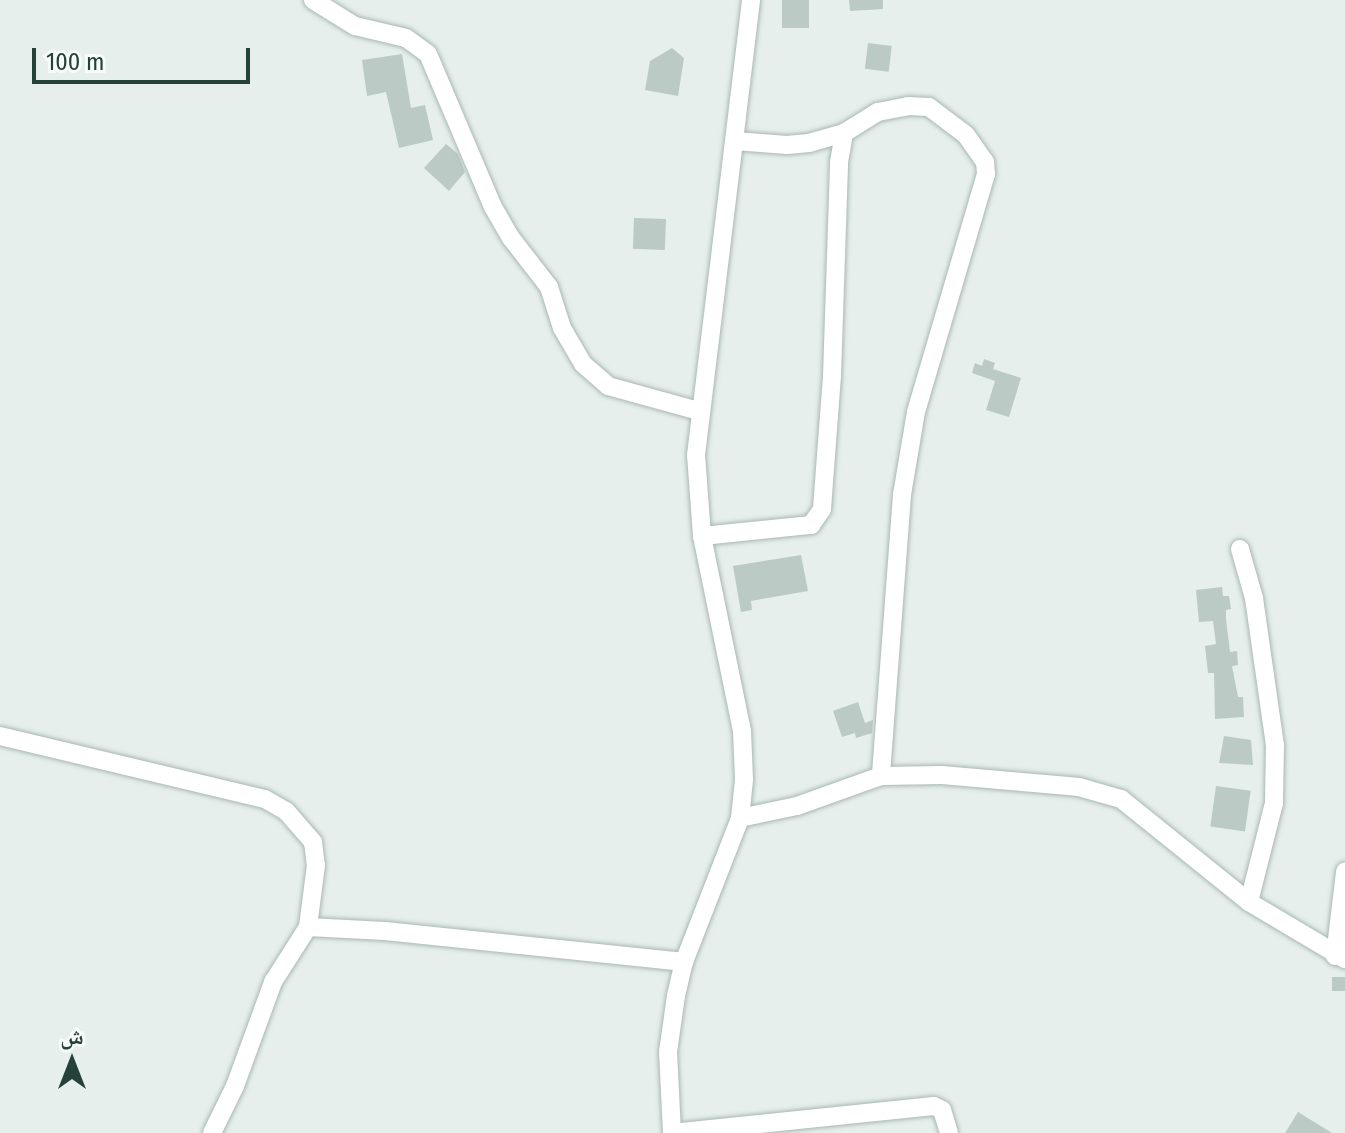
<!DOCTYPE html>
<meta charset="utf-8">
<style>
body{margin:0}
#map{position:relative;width:1345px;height:1133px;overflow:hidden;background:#e6efeb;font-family:"Fira Sans Condensed","Noto Naskh Arabic",sans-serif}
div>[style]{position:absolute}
.building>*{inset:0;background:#bbcac4;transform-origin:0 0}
.roads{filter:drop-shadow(0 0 2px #a8b8b2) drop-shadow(0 0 2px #a8b8b2)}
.minor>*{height:18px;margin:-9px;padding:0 9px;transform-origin:9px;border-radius:9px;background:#fff}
span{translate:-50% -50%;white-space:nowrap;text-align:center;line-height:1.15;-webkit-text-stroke:7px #f7fbf9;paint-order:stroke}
.north{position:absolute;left:32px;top:1021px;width:80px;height:80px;-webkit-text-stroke:6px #f7fbf9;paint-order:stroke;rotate:0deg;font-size:22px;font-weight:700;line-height:32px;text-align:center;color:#24423a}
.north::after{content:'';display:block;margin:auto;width:28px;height:36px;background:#24423a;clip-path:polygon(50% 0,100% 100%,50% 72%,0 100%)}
.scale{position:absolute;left:32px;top:48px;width:218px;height:36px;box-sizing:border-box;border:4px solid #24423a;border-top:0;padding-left:10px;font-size:24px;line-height:28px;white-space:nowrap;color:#24423a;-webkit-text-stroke:6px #f7fbf9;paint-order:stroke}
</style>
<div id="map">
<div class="building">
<i style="left:782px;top:0;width:27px;height:28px"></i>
<i style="clip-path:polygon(849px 0,883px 0,883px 9px,850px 11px)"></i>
<i style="left:868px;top:43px;width:24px;height:26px;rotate:7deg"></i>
<i style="clip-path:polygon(672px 48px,684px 58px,678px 96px,645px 90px,650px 61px)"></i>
<i style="clip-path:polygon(402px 54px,411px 108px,425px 105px,433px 140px,399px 148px,386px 92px,367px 96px,362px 60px)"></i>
<i style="clip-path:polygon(446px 144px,458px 154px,465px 172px,449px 191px,424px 168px)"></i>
<i style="left:666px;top:219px;width:31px;height:32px;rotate:92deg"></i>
<i style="clip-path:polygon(984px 359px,995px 363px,993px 369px,1021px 378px,1009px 417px,986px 410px,995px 381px,972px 373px,975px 363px,982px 366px)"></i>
<i style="clip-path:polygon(801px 555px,808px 591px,751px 601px,752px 610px,741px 612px,733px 566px)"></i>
<i style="clip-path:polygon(1222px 587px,1223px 596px,1229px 596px,1231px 609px,1226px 610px,1226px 619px,1230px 652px,1237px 651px,1238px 665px,1232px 666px,1238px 697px,1243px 697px,1244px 717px,1215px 719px,1214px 673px,1208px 673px,1205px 646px,1216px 644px,1213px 621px,1199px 622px,1196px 590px)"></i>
<i style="clip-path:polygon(858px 702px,865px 723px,873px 720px,872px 733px,856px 738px,855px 733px,842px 737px,833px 711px)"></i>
<i style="clip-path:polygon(1224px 736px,1251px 740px,1253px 765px,1219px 763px)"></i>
<i style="left:1216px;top:786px;width:35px;height:41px;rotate:8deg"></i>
<i style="left:1332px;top:977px;width:13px;height:14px"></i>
<i style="clip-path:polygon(1298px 1112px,1332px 1133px,1285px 1133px)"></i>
</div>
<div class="roads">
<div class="minor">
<i style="left:313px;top:0;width:49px;rotate:31.8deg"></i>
<i style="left:355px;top:26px;width:52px;rotate:13.2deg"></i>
<i style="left:406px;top:38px;width:27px;rotate:36deg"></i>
<i style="left:428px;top:54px;width:166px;rotate:67deg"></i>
<i style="left:493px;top:207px;width:36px;rotate:60deg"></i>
<i style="left:511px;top:238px;width:62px;rotate:52.2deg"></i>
<i style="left:549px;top:287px;width:43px;rotate:72.4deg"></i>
<i style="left:562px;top:328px;width:42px;rotate:59.7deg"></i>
<i style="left:583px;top:364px;width:33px;rotate:41deg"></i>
<i style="left:608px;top:386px;width:94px;rotate:15.4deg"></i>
<i style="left:735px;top:141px;width:52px;rotate:4.4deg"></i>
<i style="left:787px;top:145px;width:22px;rotate:-5deg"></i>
<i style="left:809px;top:143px;width:36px;rotate:-16deg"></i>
<i style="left:844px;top:133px;width:40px;rotate:-32deg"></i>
<i style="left:878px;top:112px;width:31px;rotate:-11deg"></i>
<i style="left:908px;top:106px;width:21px;rotate:3deg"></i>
<i style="left:929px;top:107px;width:46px;rotate:37.1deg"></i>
<i style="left:966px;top:135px;width:33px;rotate:55deg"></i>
<i style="left:985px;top:162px;width:12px;rotate:85deg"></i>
<i style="left:986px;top:174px;width:248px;rotate:106.4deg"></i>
<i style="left:916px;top:412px;width:84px;rotate:99.6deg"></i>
<i style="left:902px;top:495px;width:282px;rotate:94.3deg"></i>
<i style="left:702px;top:536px;width:110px;rotate:-5.8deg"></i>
<i style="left:811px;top:525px;width:19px;rotate:-55deg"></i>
<i style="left:822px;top:509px;width:133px;rotate:-85.7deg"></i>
<i style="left:832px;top:376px;width:214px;rotate:-88.1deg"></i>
<i style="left:839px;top:162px;width:29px;rotate:-80deg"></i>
<i style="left:1240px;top:549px;width:51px;rotate:74.1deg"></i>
<i style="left:1254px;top:598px;width:148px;rotate:81.9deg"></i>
<i style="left:1275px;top:745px;width:58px;rotate:91deg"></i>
<i style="left:1274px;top:803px;width:102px;rotate:104.2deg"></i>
<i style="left:0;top:736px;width:272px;rotate:13.4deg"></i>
<i style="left:265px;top:799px;width:24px;rotate:30deg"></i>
<i style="left:286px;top:811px;width:41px;rotate:48.9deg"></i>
<i style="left:313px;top:842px;width:23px;rotate:83deg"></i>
<i style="left:316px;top:865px;width:63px;rotate:97.4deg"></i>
<i style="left:740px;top:818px;width:58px;rotate:-11.9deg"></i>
<i style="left:797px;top:806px;width:89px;rotate:-19.7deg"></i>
<i style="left:881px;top:776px;width:61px;rotate:-0.9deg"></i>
<i style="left:942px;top:775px;width:138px;rotate:5deg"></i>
<i style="left:1079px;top:787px;width:44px;rotate:15.9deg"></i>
<i style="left:1121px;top:799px;width:164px;rotate:38.8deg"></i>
<i style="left:1249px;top:902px;width:112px;rotate:30.7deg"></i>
<i style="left:1335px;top:956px;width:85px;rotate:-83.2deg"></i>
<i style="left:212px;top:1133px;width:52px;rotate:-63.9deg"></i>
<i style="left:235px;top:1086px;width:111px;rotate:-69.9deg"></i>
<i style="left:273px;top:982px;width:65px;rotate:-57.5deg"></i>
<i style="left:308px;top:927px;width:77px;rotate:3deg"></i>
<i style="left:385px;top:931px;width:301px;rotate:5.9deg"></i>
<i style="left:672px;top:1133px;width:81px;rotate:-92.8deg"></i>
<i style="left:668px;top:1052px;width:57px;rotate:-81.9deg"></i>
<i style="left:676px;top:996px;width:35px;rotate:-77deg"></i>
<i style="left:684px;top:962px;width:155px;rotate:-68.7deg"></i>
<i style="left:740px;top:818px;width:39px;rotate:-84deg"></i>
<i style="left:744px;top:779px;width:48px;rotate:-92.4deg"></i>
<i style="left:742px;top:731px;width:199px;rotate:-101.6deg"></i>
<i style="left:702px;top:536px;width:81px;rotate:-94.2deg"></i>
<i style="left:696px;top:455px;width:458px;rotate:-83.1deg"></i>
<i style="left:672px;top:1133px;width:263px;rotate:-5.9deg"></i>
<i style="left:934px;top:1106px;width:9px;rotate:27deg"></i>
<i style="left:942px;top:1110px;width:24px;rotate:73deg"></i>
</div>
</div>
<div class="north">ش</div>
<div class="scale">100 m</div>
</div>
